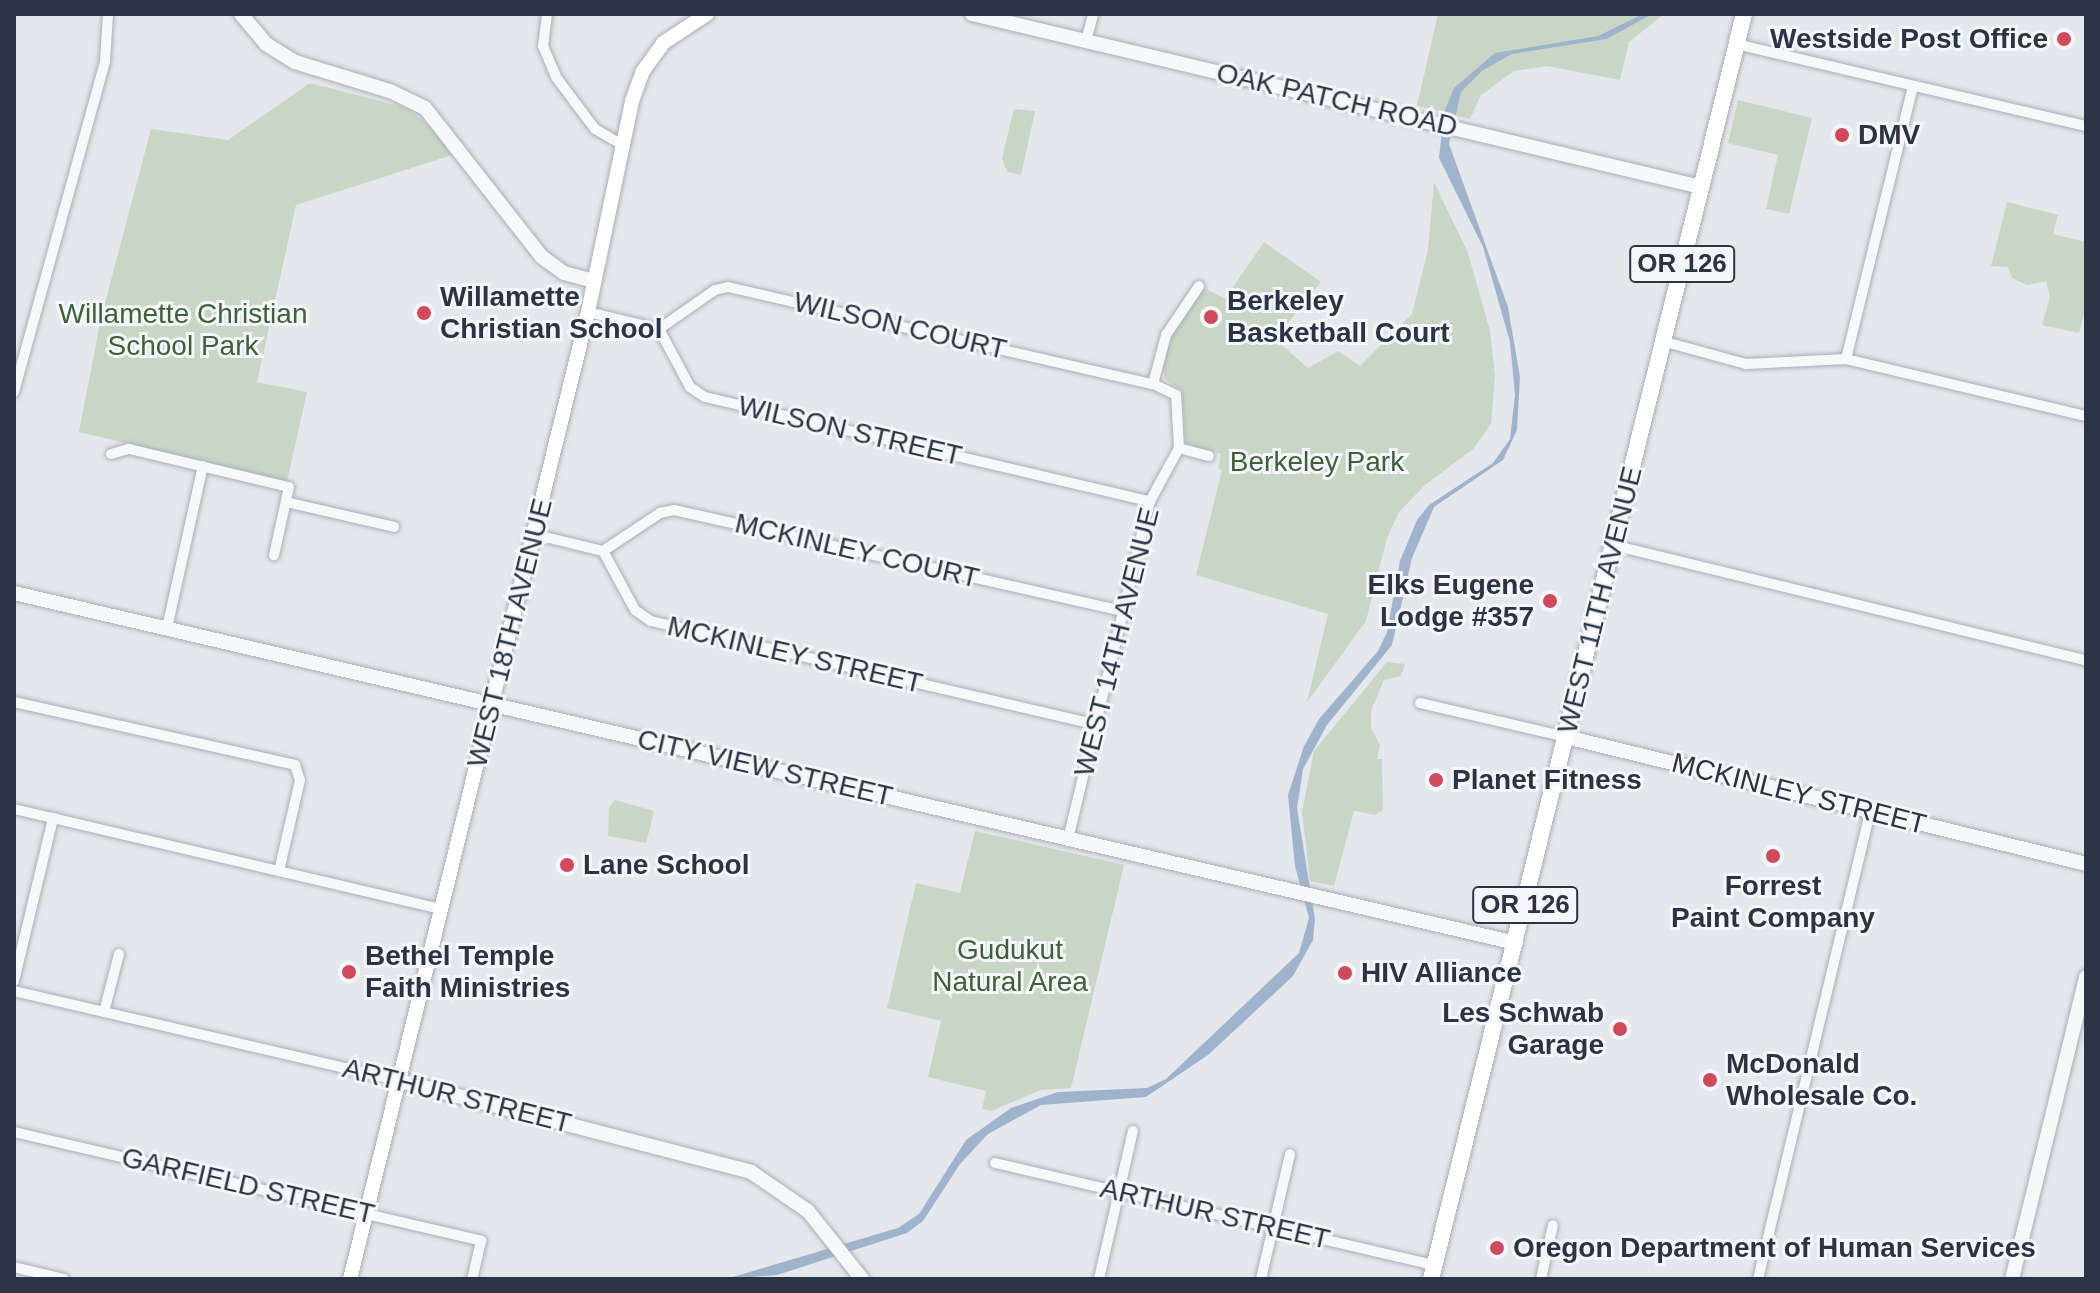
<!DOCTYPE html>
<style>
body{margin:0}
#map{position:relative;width:2100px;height:1293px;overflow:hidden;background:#e4e7ec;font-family:Arial,sans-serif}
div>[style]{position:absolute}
.green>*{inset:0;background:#c9d6c5}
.water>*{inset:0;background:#9fb4cc}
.roads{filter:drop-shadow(0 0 2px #a9aeb7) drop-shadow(0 0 2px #a9aeb7)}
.minor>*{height:10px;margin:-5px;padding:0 5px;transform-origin:5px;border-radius:5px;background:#f7f8fa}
.tertiary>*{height:14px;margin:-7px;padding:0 7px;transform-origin:7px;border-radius:7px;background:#f7f8fa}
.secondary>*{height:14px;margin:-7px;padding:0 7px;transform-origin:7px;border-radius:7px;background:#fff}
.primary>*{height:16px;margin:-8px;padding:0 8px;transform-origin:8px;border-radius:8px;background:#fff}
.dots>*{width:22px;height:22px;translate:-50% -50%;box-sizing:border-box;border:4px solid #f4f6f9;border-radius:50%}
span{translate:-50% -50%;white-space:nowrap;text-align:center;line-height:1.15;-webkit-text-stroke:6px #f4f6f9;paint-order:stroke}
.shield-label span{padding:2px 6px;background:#f4f6f9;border:2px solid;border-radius:6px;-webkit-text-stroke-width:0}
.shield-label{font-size:26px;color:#2b3445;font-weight:700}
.poi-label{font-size:28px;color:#2b3445;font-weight:700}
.right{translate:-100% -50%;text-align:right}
.left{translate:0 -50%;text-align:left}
.street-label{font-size:28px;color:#2b3445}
.park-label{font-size:28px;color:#3f6138}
.frame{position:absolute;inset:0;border:16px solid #2b3445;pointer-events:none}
</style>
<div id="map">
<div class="green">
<i style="clip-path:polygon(1438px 14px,1664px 14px,1629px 42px,1620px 80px,1547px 66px,1514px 71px,1481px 95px,1470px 119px,1417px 106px)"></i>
<i style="clip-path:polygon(310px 83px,407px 108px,432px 128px,452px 155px,296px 205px,257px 382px,307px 392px,287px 481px,79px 432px,101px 318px,151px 129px,228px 140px)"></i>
<i style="clip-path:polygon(1738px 100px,1812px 118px,1789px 214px,1766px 209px,1778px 155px,1728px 143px)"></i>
<i style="clip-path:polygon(1014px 109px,1035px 111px,1021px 175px,1007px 172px,1002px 158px)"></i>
<i style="clip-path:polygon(1434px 182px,1468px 253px,1490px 331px,1495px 376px,1491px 424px,1473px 449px,1425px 485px,1399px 512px,1387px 538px,1366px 621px,1307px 702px,1328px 614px,1196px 575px,1222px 470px,1218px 468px,1221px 454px,1186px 443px,1182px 391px,1165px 379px,1163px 367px,1172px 333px,1203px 287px,1225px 299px,1264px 242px,1321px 282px,1275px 339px,1308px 368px,1338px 351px,1360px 366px,1412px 314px,1428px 250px)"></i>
<i style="clip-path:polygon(2007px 202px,2058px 215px,2053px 234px,2086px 242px,2086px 306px,2079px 333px,2042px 325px,2050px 297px,2046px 281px,2027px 285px,2012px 278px,2008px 267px,1991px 266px)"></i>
<i style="clip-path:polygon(1387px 662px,1405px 664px,1401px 676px,1384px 680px,1371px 711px,1371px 728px,1380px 745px,1377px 759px,1382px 759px,1383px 810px,1375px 815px,1354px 811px,1334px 886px,1310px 881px,1302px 812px,1314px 751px)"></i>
<i style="clip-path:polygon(615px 800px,654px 811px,646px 843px,608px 836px,609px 807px)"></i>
<i style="clip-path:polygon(975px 831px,1124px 865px,1071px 1088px,1040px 1090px,992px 1111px,982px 1109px,986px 1091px,928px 1077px,941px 1021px,887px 1008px,916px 883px,960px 893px)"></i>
</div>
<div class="water">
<i style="clip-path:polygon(1643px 14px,1652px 14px,1607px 39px,1512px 54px,1483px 70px,1461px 92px,1449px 144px,1508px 307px,1520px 377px,1517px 430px,1503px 460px,1434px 507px,1412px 558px,1392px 645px,1327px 725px,1303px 769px,1297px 808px,1315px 919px,1313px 940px,1293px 976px,1208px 1055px,1146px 1097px,1041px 1105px,988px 1134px,960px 1164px,923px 1221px,907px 1233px,777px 1275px,726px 1279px,898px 1228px,919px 1214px,966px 1140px,1011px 1108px,1058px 1092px,1147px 1088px,1166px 1079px,1299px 953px,1309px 918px,1295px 866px,1288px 795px,1304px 746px,1319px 719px,1378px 651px,1387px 632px,1400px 561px,1417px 520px,1429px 505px,1493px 463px,1510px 439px,1515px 395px,1510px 342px,1483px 247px,1439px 158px,1444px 112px,1454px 88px,1495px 53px,1598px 36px)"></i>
</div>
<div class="roads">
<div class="minor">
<i style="left:547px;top:14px;width:32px;rotate:97deg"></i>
<i style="left:543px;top:46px;width:34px;rotate:67deg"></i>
<i style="left:556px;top:77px;width:65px;rotate:53.1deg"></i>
<i style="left:595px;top:129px;width:32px;rotate:30deg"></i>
<i style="left:1086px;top:41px;width:28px;rotate:-75deg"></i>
<i style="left:1736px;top:44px;width:359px;rotate:13.2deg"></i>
<i style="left:588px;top:312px;width:73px;rotate:13.5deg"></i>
<i style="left:659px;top:329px;width:66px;rotate:61.9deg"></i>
<i style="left:690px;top:387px;width:18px;rotate:34deg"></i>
<i style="left:705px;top:397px;width:457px;rotate:13.2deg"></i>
<i style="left:659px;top:329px;width:68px;rotate:-34.9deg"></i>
<i style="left:715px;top:290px;width:13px;rotate:-13deg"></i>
<i style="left:728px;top:287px;width:436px;rotate:12.9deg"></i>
<i style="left:1662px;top:341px;width:87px;rotate:15.3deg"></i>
<i style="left:1746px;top:364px;width:100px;rotate:-2.9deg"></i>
<i style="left:1846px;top:359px;width:247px;rotate:13.4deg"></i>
<i style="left:1846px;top:359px;width:280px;rotate:-76.2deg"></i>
<i style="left:14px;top:392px;width:343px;rotate:-74.6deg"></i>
<i style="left:105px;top:61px;width:47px;rotate:-86.3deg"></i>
<i style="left:1179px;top:448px;width:31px;rotate:15deg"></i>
<i style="left:111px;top:454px;width:19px;rotate:-16deg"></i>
<i style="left:129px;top:449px;width:164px;rotate:13.4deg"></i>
<i style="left:289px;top:487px;width:70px;rotate:102.4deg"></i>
<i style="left:286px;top:502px;width:111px;rotate:13deg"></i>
<i style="left:533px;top:534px;width:72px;rotate:13.7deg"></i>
<i style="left:603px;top:551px;width:67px;rotate:61.5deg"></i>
<i style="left:635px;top:610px;width:19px;rotate:35deg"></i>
<i style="left:651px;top:621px;width:456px;rotate:13.1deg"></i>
<i style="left:1613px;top:545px;width:487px;rotate:13.7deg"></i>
<i style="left:603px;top:551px;width:69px;rotate:-33.7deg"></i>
<i style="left:660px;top:513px;width:14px;rotate:-12deg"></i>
<i style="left:674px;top:510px;width:458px;rotate:12.7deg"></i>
<i style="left:167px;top:628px;width:166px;rotate:-77.5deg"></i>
<i style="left:14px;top:702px;width:288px;rotate:12.6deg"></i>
<i style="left:295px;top:765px;width:16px;rotate:72deg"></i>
<i style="left:300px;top:780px;width:93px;rotate:103deg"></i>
<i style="left:1420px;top:703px;width:150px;rotate:13.1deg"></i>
<i style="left:14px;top:809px;width:440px;rotate:13.2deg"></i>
<i style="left:1068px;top:839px;width:348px;rotate:-76.4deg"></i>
<i style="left:1150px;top:501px;width:60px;rotate:-61.3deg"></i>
<i style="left:1179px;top:448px;width:53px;rotate:-93.2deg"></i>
<i style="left:1176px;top:395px;width:25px;rotate:-154deg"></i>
<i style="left:1153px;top:384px;width:51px;rotate:-75.1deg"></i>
<i style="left:1166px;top:335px;width:59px;rotate:-56deg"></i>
<i style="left:14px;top:981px;width:168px;rotate:-76.5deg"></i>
<i style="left:14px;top:991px;width:396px;rotate:13.1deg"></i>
<i style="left:104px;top:1012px;width:60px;rotate:-75.5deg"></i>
<i style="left:14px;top:1132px;width:480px;rotate:13.1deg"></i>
<i style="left:481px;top:1241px;width:39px;rotate:103deg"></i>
<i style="left:995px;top:1163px;width:451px;rotate:13.1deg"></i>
<i style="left:14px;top:1267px;width:51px;rotate:13.5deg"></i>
<i style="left:1099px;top:1279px;width:152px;rotate:-77.1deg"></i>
<i style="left:1261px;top:1279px;width:128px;rotate:-76.9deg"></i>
<i style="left:1541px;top:1279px;width:55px;rotate:-77.5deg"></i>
<i style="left:1758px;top:1279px;width:480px;rotate:-76.5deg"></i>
</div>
<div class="tertiary">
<i style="left:241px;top:14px;width:39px;rotate:50deg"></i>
<i style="left:266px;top:44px;width:34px;rotate:32deg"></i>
<i style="left:295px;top:62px;width:99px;rotate:17deg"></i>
<i style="left:390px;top:91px;width:39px;rotate:26deg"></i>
<i style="left:425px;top:108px;width:189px;rotate:51.9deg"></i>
<i style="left:542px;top:257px;width:27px;rotate:36deg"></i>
<i style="left:564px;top:273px;width:31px;rotate:15deg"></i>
<i style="left:972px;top:14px;width:749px;rotate:13.35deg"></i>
<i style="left:14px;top:593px;width:1542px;rotate:13.12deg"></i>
<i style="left:1566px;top:737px;width:535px;rotate:13.72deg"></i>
<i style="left:400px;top:1081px;width:363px;rotate:14.5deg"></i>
<i style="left:751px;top:1172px;width:69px;rotate:34.4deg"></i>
<i style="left:808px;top:1211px;width:87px;rotate:51.5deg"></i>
<i style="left:2012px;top:1279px;width:311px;rotate:-76.2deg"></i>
</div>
<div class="secondary">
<i style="left:350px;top:1279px;width:996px;rotate:-76.17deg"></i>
<i style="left:588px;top:312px;width:216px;rotate:-78.2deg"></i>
<i style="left:632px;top:101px;width:32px;rotate:-70deg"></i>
<i style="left:643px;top:71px;width:34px;rotate:-54deg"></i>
<i style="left:663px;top:43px;width:53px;rotate:-33.4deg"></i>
</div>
<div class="primary">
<i style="left:1431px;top:1279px;width:1303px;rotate:-76.1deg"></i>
</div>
</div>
<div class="dots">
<i style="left:2064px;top:39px;background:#d1495b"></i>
<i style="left:1842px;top:135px;background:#d1495b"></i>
<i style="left:424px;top:313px;background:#d1495b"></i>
<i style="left:1211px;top:317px;background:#d1495b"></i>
<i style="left:1550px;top:601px;background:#d1495b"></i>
<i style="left:1436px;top:780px;background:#d1495b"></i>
<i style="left:1773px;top:856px;background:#d1495b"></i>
<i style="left:567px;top:865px;background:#d1495b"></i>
<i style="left:349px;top:972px;background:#d1495b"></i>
<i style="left:1345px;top:973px;background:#d1495b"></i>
<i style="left:1620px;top:1029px;background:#d1495b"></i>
<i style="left:1710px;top:1080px;background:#d1495b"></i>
<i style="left:1497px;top:1248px;background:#d1495b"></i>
</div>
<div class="shield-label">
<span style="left:1682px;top:264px">OR 126</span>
<span style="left:1525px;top:905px">OR 126</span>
</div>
<div class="poi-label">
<span class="right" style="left:2048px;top:39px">Westside Post Office</span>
<span class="left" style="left:1858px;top:135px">DMV</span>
<span class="left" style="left:440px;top:313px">Willamette<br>Christian School</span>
<span class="left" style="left:1227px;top:317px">Berkeley<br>Basketball Court</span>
<span class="right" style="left:1534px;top:601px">Elks Eugene<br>Lodge #357</span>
<span class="left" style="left:1452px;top:780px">Planet Fitness</span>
<span class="left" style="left:583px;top:865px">Lane School</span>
<span style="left:1773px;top:902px">Forrest<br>Paint Company</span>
<span class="left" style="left:365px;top:972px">Bethel Temple<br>Faith Ministries</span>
<span class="left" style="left:1361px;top:973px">HIV Alliance</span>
<span class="right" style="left:1604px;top:1029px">Les Schwab<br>Garage</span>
<span class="left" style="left:1726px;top:1080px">McDonald<br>Wholesale Co.</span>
<span class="left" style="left:1513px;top:1248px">Oregon Department of Human Services</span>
</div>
<div class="street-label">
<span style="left:1337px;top:100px;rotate:13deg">OAK PATCH ROAD</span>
<span style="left:900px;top:326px;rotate:13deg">WILSON COURT</span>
<span style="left:850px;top:431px;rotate:13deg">WILSON STREET</span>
<span style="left:857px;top:551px;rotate:13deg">MCKINLEY COURT</span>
<span style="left:1600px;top:600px;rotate:-76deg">WEST 11TH AVENUE</span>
<span style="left:510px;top:633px;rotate:-76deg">WEST 18TH AVENUE</span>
<span style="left:1117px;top:642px;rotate:-76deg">WEST 14TH AVENUE</span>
<span style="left:795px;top:655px;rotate:13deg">MCKINLEY STREET</span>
<span style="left:765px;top:768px;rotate:13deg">CITY VIEW STREET</span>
<span style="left:1799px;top:794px;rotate:14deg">MCKINLEY STREET</span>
<span style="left:457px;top:1096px;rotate:14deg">ARTHUR STREET</span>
<span style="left:248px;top:1186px;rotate:13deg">GARFIELD STREET</span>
<span style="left:1215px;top:1214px;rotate:13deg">ARTHUR STREET</span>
</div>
<div class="park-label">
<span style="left:183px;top:330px">Willamette Christian<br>School Park</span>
<span style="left:1317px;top:462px">Berkeley Park</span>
<span style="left:1010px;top:966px">Gudukut<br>Natural Area</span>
</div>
<div class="frame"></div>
</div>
